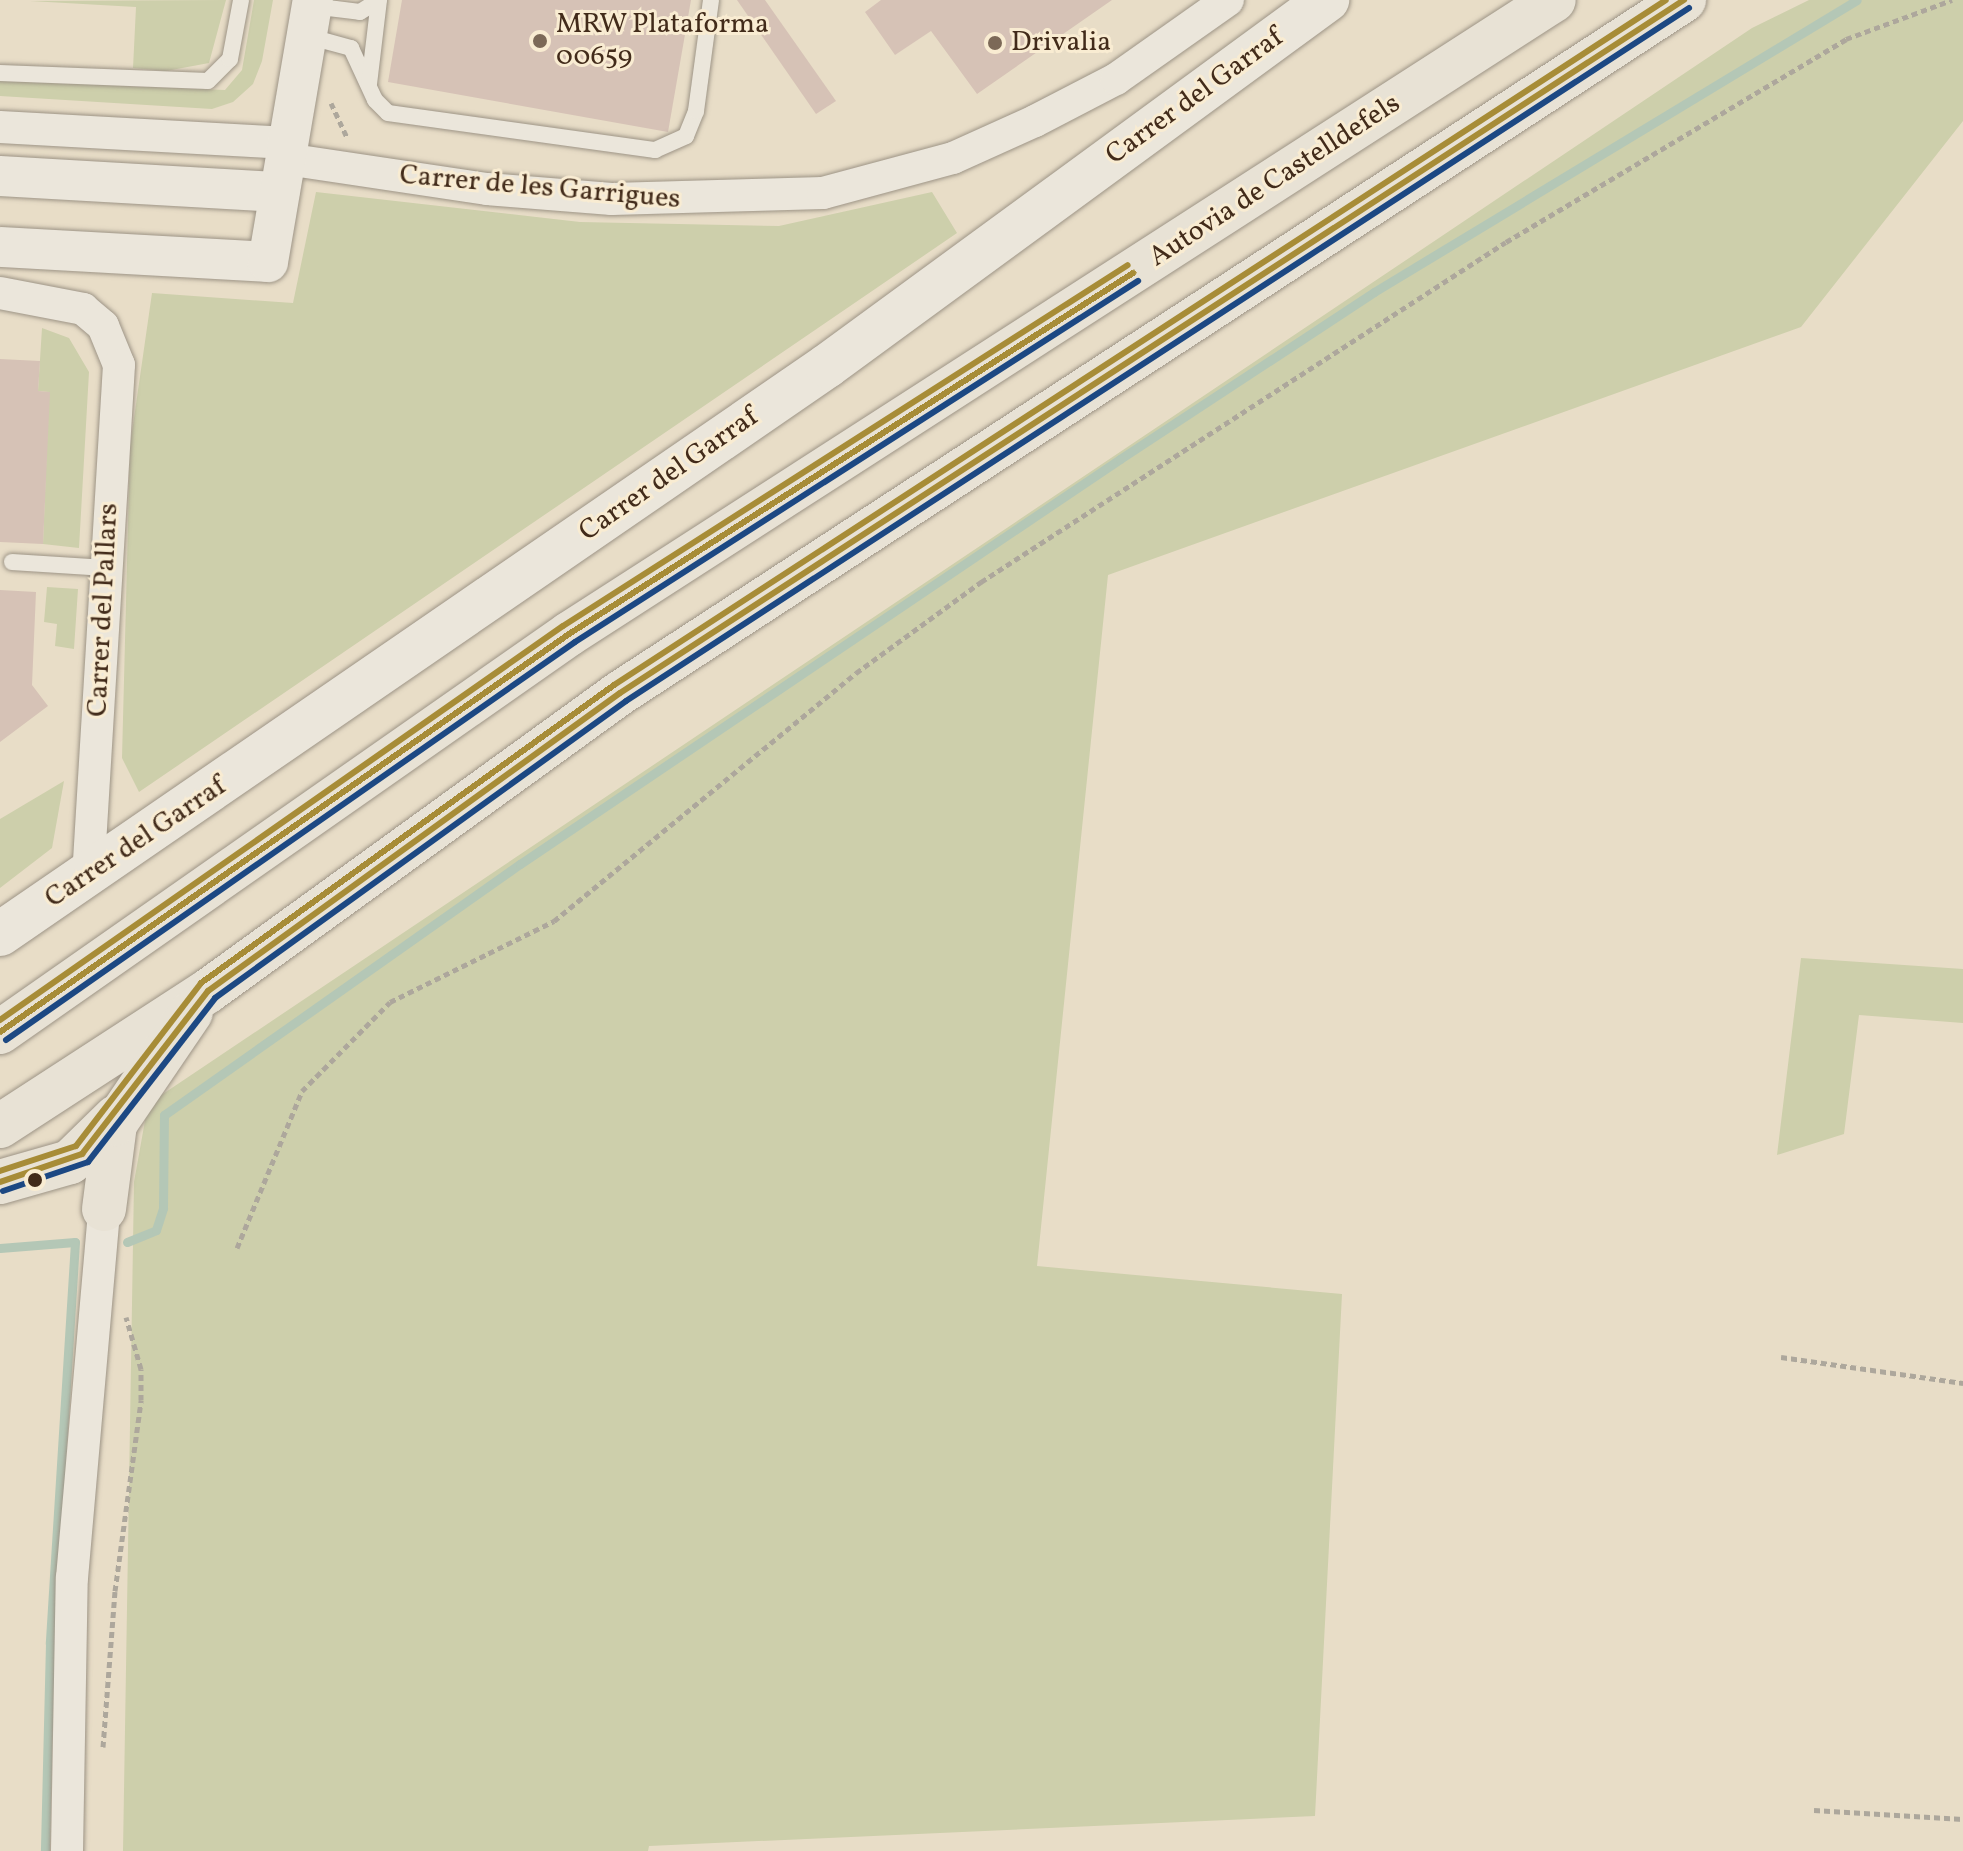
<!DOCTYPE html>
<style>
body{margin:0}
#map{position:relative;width:1963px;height:1851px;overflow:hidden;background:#e8ddc7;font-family:Vollkorn,serif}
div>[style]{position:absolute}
.green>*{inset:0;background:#cdcfab}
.stream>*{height:9px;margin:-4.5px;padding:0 4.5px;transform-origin:4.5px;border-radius:4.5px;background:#b4c7b6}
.building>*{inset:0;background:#d6c2b6}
.path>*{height:5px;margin-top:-2.5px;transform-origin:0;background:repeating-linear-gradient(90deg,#ada79c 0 6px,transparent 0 10px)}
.roads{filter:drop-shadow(0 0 2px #9d9486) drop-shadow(0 0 2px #9d9486)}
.service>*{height:16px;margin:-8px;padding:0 8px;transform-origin:8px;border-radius:8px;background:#ebe6db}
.minor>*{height:32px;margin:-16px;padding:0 16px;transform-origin:16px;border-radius:16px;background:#ebe6db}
.tertiary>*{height:40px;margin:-20px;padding:0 20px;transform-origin:20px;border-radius:20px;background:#ebe6db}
.secondary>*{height:44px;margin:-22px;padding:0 22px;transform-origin:22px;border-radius:22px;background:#ebe6db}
.motorway>*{height:44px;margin:-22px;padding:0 22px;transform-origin:22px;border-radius:22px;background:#e8e2d5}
.bus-1>*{height:6px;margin:-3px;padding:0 3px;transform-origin:3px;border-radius:3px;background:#a78c37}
.bus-2>*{height:6px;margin:-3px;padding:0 3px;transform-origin:3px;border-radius:3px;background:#1c4883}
.bus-3>*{height:6px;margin:-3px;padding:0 3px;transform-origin:3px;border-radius:3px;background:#a78c37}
.dots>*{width:22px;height:22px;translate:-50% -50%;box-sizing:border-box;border:4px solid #f9ecd2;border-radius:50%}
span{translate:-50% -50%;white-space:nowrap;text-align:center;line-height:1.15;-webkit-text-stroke:6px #f9ecd2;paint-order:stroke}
.poi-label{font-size:28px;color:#422b1a}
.left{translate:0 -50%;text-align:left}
.street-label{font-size:28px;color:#422b1a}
</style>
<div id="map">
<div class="green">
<i style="clip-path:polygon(226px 0,209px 63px,166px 71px,133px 68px,136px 7px,30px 1px)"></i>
<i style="clip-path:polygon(254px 0,273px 0,262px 61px,253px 84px,233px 102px,212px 109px,0 96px,0 81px,225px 90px,242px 70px)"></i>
<i style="clip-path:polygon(1809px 0,1963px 0,1963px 121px,1801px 327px,1108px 575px,1037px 1266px,1342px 1294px,1315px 1816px,649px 1846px,648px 1851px,123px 1851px,134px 1182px,148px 1104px,1752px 28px)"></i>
<i style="clip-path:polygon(316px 192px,580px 222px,779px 226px,932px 192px,957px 233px,139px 792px,122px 758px,130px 446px,152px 293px,293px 303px)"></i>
<i style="clip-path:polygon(42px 328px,69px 338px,89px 372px,79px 548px,43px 544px,49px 392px,38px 391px)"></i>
<i style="clip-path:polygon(47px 587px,78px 589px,74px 649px,55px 646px,57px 624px,44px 622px)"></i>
<i style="clip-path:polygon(64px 781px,52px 848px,0 888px,0 819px)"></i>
<i style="clip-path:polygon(1801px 958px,1963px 969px,1963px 1023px,1859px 1015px,1844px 1134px,1777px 1155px)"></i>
</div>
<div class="stream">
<i style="left:127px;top:1242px;width:31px;rotate:-22deg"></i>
<i style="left:156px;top:1230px;width:23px;rotate:-72deg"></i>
<i style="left:163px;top:1208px;width:93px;rotate:-89.4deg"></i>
<i style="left:164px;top:1115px;width:436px;rotate:-35.2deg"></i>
<i style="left:520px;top:864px;width:724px;rotate:-34.02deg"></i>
<i style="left:1120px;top:459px;width:304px;rotate:-33.3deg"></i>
<i style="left:1374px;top:292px;width:564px;rotate:-31.16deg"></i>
<i style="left:0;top:1248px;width:75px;rotate:-4.6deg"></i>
<i style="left:75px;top:1242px;width:402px;rotate:93.6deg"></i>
<i style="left:50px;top:1643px;width:208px;rotate:91.4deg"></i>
</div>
<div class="building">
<i style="clip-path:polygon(402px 0,691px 0,668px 132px,388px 82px)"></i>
<i style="clip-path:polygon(737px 0,765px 0,836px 101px,816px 114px)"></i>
<i style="clip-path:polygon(881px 0,1112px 0,977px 94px,931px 31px,895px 55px,865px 12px)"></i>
<i style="clip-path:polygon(0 359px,40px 361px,38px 391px,50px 392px,43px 544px,0 542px)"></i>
<i style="clip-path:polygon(0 590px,36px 592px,32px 685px,48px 706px,0 742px)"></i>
</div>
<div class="path">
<i style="left:331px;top:103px;width:38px;rotate:65deg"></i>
<i style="left:237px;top:1248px;width:170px;rotate:-67.5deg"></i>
<i style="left:302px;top:1091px;width:125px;rotate:-45.3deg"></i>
<i style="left:390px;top:1002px;width:183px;rotate:-26.3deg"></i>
<i style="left:554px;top:921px;width:391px;rotate:-39.4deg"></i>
<i style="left:856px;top:673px;width:155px;rotate:-36.1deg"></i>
<i style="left:981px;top:582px;width:625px;rotate:-32.93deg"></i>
<i style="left:1506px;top:242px;width:396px;rotate:-30.8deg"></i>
<i style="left:1846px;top:39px;width:113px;rotate:-20.2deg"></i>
<i style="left:1781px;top:1357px;width:184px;rotate:8.1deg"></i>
<i style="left:103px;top:1747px;width:156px;rotate:-85.6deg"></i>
<i style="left:115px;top:1591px;width:193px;rotate:-82.2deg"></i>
<i style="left:141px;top:1400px;width:31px;rotate:-90deg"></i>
<i style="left:141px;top:1369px;width:54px;rotate:-106.1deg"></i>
<i style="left:1814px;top:1810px;width:149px;rotate:3.5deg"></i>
</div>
<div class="roads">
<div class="service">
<i style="left:312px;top:6px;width:48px;rotate:7.1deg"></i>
<i style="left:360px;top:12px;width:22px;rotate:-32deg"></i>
<i style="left:307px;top:36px;width:46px;rotate:15.3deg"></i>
<i style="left:351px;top:48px;width:57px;rotate:65.2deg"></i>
<i style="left:375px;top:100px;width:18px;rotate:45deg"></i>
<i style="left:388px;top:113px;width:270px;rotate:7.9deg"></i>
<i style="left:655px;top:150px;width:34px;rotate:-24deg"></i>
<i style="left:686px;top:136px;width:27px;rotate:-68deg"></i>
<i style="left:696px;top:111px;width:112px;rotate:-82.3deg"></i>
<i style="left:0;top:73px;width:208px;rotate:2.2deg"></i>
<i style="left:208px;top:81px;width:31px;rotate:-45deg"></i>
<i style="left:230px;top:59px;width:60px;rotate:-79.4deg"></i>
<i style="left:369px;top:84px;width:85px;rotate:-83.2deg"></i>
<i style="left:12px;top:562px;width:94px;rotate:3.7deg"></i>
</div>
<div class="minor">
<i style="left:0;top:127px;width:288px;rotate:3.2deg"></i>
<i style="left:286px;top:159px;width:203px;rotate:8.5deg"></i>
<i style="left:487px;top:189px;width:125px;rotate:4.6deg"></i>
<i style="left:612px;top:199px;width:211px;rotate:-1.6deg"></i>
<i style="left:823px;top:193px;width:135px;rotate:-15.1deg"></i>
<i style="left:953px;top:158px;width:90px;rotate:-24.3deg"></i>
<i style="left:1035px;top:121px;width:91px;rotate:-27.4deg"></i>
<i style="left:1116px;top:79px;width:137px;rotate:-35.2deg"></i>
<i style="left:0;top:293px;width:85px;rotate:10.9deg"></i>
<i style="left:83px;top:309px;width:26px;rotate:40deg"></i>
<i style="left:103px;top:326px;width:42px;rotate:67.7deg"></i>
<i style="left:119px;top:365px;width:513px;rotate:93.46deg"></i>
<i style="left:67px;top:1851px;width:273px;rotate:-89deg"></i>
<i style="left:72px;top:1578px;width:370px;rotate:-85deg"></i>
</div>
<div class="tertiary">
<i style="left:0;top:176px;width:280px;rotate:3.3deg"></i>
<i style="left:0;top:247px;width:268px;rotate:3.2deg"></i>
<i style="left:268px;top:262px;width:266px;rotate:-80.3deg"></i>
</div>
<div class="secondary">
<i style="left:0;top:934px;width:1003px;rotate:-34.48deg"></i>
<i style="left:827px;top:366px;width:620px;rotate:-36.2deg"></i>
</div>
<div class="motorway">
<i style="left:0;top:1032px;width:694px;rotate:-34.97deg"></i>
<i style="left:569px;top:634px;width:1171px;rotate:-32.77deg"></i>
<i style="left:0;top:1126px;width:248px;rotate:-33deg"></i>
<i style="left:208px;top:991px;width:508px;rotate:-35.88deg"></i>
<i style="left:620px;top:693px;width:1270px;rotate:-33.08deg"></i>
<i style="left:0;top:1182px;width:73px;rotate:-15.9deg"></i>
<i style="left:70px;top:1162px;width:64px;rotate:-44.4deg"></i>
<i style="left:104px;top:1209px;width:86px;rotate:-82.6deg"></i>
<i style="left:115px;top:1124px;width:135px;rotate:-55.8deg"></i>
</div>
</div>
<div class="bus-1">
<i style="left:0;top:1032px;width:694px;rotate:-34.97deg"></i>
<i style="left:569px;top:634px;width:670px;rotate:-32.62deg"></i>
<i style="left:0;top:1182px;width:87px;rotate:-18.9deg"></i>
<i style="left:82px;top:1154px;width:206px;rotate:-52.3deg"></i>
<i style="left:208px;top:991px;width:508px;rotate:-35.88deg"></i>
<i style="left:620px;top:693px;width:1270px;rotate:-33.08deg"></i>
</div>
<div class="bus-2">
<i style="left:6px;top:1040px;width:694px;rotate:-34.97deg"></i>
<i style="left:575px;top:642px;width:669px;rotate:-32.67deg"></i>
<i style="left:3px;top:1191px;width:90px;rotate:-18.8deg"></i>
<i style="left:88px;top:1162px;width:207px;rotate:-52.2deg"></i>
<i style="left:215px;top:998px;width:507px;rotate:-35.85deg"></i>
<i style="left:626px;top:701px;width:1269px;rotate:-33.1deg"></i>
</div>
<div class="bus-3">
<i style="left:0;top:1020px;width:687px;rotate:-34.99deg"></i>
<i style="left:563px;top:626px;width:670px;rotate:-32.58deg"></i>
<i style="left:0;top:1171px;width:80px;rotate:-18.2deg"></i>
<i style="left:76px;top:1146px;width:205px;rotate:-52.5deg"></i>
<i style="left:201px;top:983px;width:509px;rotate:-35.81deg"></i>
<i style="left:614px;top:685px;width:1255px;rotate:-33.07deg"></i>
</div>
<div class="dots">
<i style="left:540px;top:41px;background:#7c6957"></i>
<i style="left:995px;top:43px;background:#7c6957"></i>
<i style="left:35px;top:1180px;background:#422b1a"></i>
</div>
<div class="poi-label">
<span class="left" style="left:556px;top:41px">MRW Plataforma<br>00659</span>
<span class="left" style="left:1011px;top:43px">Drivalia</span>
</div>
<div class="street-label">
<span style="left:1195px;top:97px;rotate:-36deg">Carrer del Garraf</span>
<span style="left:1275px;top:181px;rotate:-33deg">Autovia de Castelldefels</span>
<span style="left:540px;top:188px;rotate:5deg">Carrer de les Garrigues</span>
<span style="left:669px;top:475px;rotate:-35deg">Carrer del Garraf</span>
<span style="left:104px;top:610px;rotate:-87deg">Carrer del Pallars</span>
<span style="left:136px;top:843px;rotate:-34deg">Carrer del Garraf</span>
</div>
</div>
